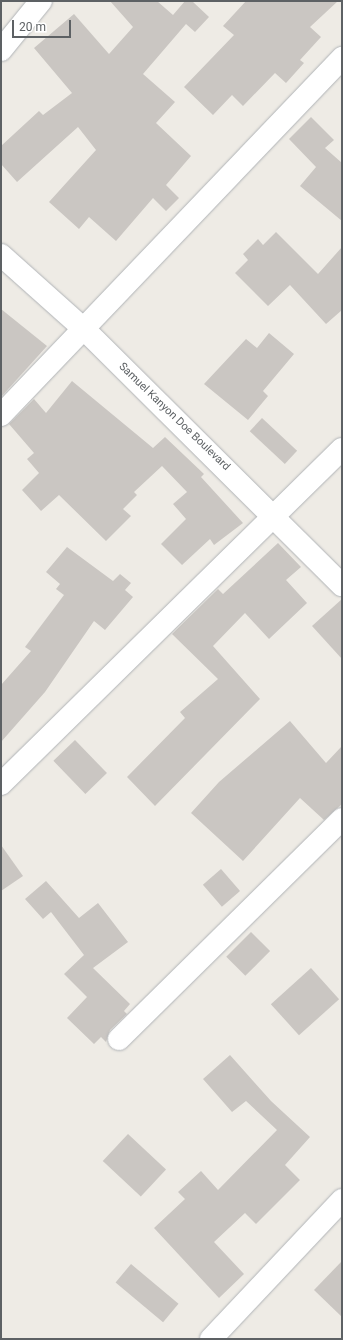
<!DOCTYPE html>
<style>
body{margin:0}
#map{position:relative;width:343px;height:1340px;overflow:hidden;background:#eeebe5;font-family:Roboto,sans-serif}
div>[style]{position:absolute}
.building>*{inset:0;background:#cac6c2;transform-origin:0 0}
.roads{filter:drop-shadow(0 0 1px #b0b3b6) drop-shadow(0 0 1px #b0b3b6)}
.minor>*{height:22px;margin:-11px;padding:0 11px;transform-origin:11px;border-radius:11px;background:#fff}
span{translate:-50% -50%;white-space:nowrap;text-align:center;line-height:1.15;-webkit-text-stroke:3.5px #fff;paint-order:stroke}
.street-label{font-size:11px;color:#5d6164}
.frame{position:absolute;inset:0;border:2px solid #5d6164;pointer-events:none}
.scale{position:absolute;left:12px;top:20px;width:59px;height:18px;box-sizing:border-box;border:2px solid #5d6164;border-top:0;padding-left:5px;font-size:12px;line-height:14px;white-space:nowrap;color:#5d6164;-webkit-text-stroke:3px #fff;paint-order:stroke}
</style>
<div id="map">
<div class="building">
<i style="clip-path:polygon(110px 1px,157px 1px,173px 15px,185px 1px,192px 1px,209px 17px,195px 32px,186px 24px,143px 74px,175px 102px,156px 123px,191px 156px,166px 185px,179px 198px,166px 211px,153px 198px,116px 241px,89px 217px,79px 229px,49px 202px,96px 150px,78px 127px,17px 182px,1px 164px,1px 146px,39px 111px,43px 115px,72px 93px,34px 48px,74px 14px,109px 54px,133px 27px)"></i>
<i style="clip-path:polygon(246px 1px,338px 1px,310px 27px,321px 37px,300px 60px,304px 63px,286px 83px,275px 73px,243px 106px,232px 95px,213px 115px,184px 87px,234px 35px,223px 26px)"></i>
<i style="clip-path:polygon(311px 117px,334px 140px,325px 148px,342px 163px,342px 221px,300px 186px,316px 167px,289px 139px)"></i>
<i style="clip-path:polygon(276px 232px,318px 274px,342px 247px,342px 310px,326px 324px,290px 285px,268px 306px,235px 273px,248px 260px,243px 254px,258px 239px,263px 245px)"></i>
<i style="clip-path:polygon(1px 309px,47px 346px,1px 397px)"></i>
<i style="clip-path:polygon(269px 333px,294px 354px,263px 391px,268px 396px,248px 420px,204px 384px,246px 339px,257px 348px)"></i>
<i style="clip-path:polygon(72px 381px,153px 448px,165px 437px,204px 474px,201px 477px,243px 523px,214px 545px,210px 539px,182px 565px,161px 544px,186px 519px,173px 504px,187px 492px,162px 466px,134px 492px,137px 495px,123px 509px,131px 516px,106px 541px,59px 495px,41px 511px,22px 490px,39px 473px,27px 459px,34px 453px,9px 424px,34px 399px,46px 413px)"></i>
<i style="left:262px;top:418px;width:48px;height:18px;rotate:43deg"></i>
<i style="clip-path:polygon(278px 543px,301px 567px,286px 580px,307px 603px,269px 639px,245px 613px,213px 646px,260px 699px,155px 806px,127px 777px,185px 718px,180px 712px,218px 679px,172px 634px,218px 589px,223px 594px)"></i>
<i style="clip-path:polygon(67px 547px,113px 581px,120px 574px,131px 583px,125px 590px,133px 597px,105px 630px,94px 621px,45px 692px,1px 742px,1px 685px,31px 651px,25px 647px,64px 595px,56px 589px,60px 584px,46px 572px)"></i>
<i style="clip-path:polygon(342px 599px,342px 659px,312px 626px)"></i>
<i style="clip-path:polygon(290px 721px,326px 763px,342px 746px,342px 804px,324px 820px,300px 798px,243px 861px,191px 813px,219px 782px)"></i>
<i style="left:75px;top:740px;width:46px;height:30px;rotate:46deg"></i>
<i style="clip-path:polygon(1px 845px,23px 876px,1px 891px)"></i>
<i style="left:221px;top:869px;width:29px;height:24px;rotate:49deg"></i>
<i style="clip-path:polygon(46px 881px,79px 918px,98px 903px,128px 942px,93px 968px,130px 1004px,124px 1011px,127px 1014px,110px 1030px,106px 1042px,101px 1037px,94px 1044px,67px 1018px,87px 997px,64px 974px,84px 955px,51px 912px,43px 919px,25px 899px)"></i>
<i style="left:251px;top:932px;width:27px;height:35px;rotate:45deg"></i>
<i style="left:311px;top:968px;width:42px;height:54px;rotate:48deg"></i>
<i style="clip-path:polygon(230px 1055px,271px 1101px,310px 1137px,285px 1165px,300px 1180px,256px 1224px,245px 1213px,214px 1242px,244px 1274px,219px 1298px,154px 1228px,185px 1199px,178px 1192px,201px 1171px,218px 1190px,277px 1130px,246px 1101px,232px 1112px,203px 1079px)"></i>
<i style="left:128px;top:1134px;width:52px;height:37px;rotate:43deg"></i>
<i style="clip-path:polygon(342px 1261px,342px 1317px,314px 1290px)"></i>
<i style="left:131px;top:1264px;width:62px;height:24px;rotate:40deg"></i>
</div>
<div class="roads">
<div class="minor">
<i style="left:1px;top:50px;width:63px;rotate:-50.8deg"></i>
<i style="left:1px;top:255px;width:113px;rotate:41.8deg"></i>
<i style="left:85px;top:330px;width:362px;rotate:44.8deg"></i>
<i style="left:1px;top:415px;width:494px;rotate:-46.3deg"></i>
<i style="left:1px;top:784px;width:478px;rotate:-44.5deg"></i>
<i style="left:119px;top:1039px;width:313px;rotate:-44.6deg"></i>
<i style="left:211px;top:1339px;width:191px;rotate:-46.7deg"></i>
</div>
</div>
<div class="street-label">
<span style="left:174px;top:417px;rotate:44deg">Samuel Kanyon Doe Boulevard</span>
</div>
<div class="frame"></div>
<div class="scale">20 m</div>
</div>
